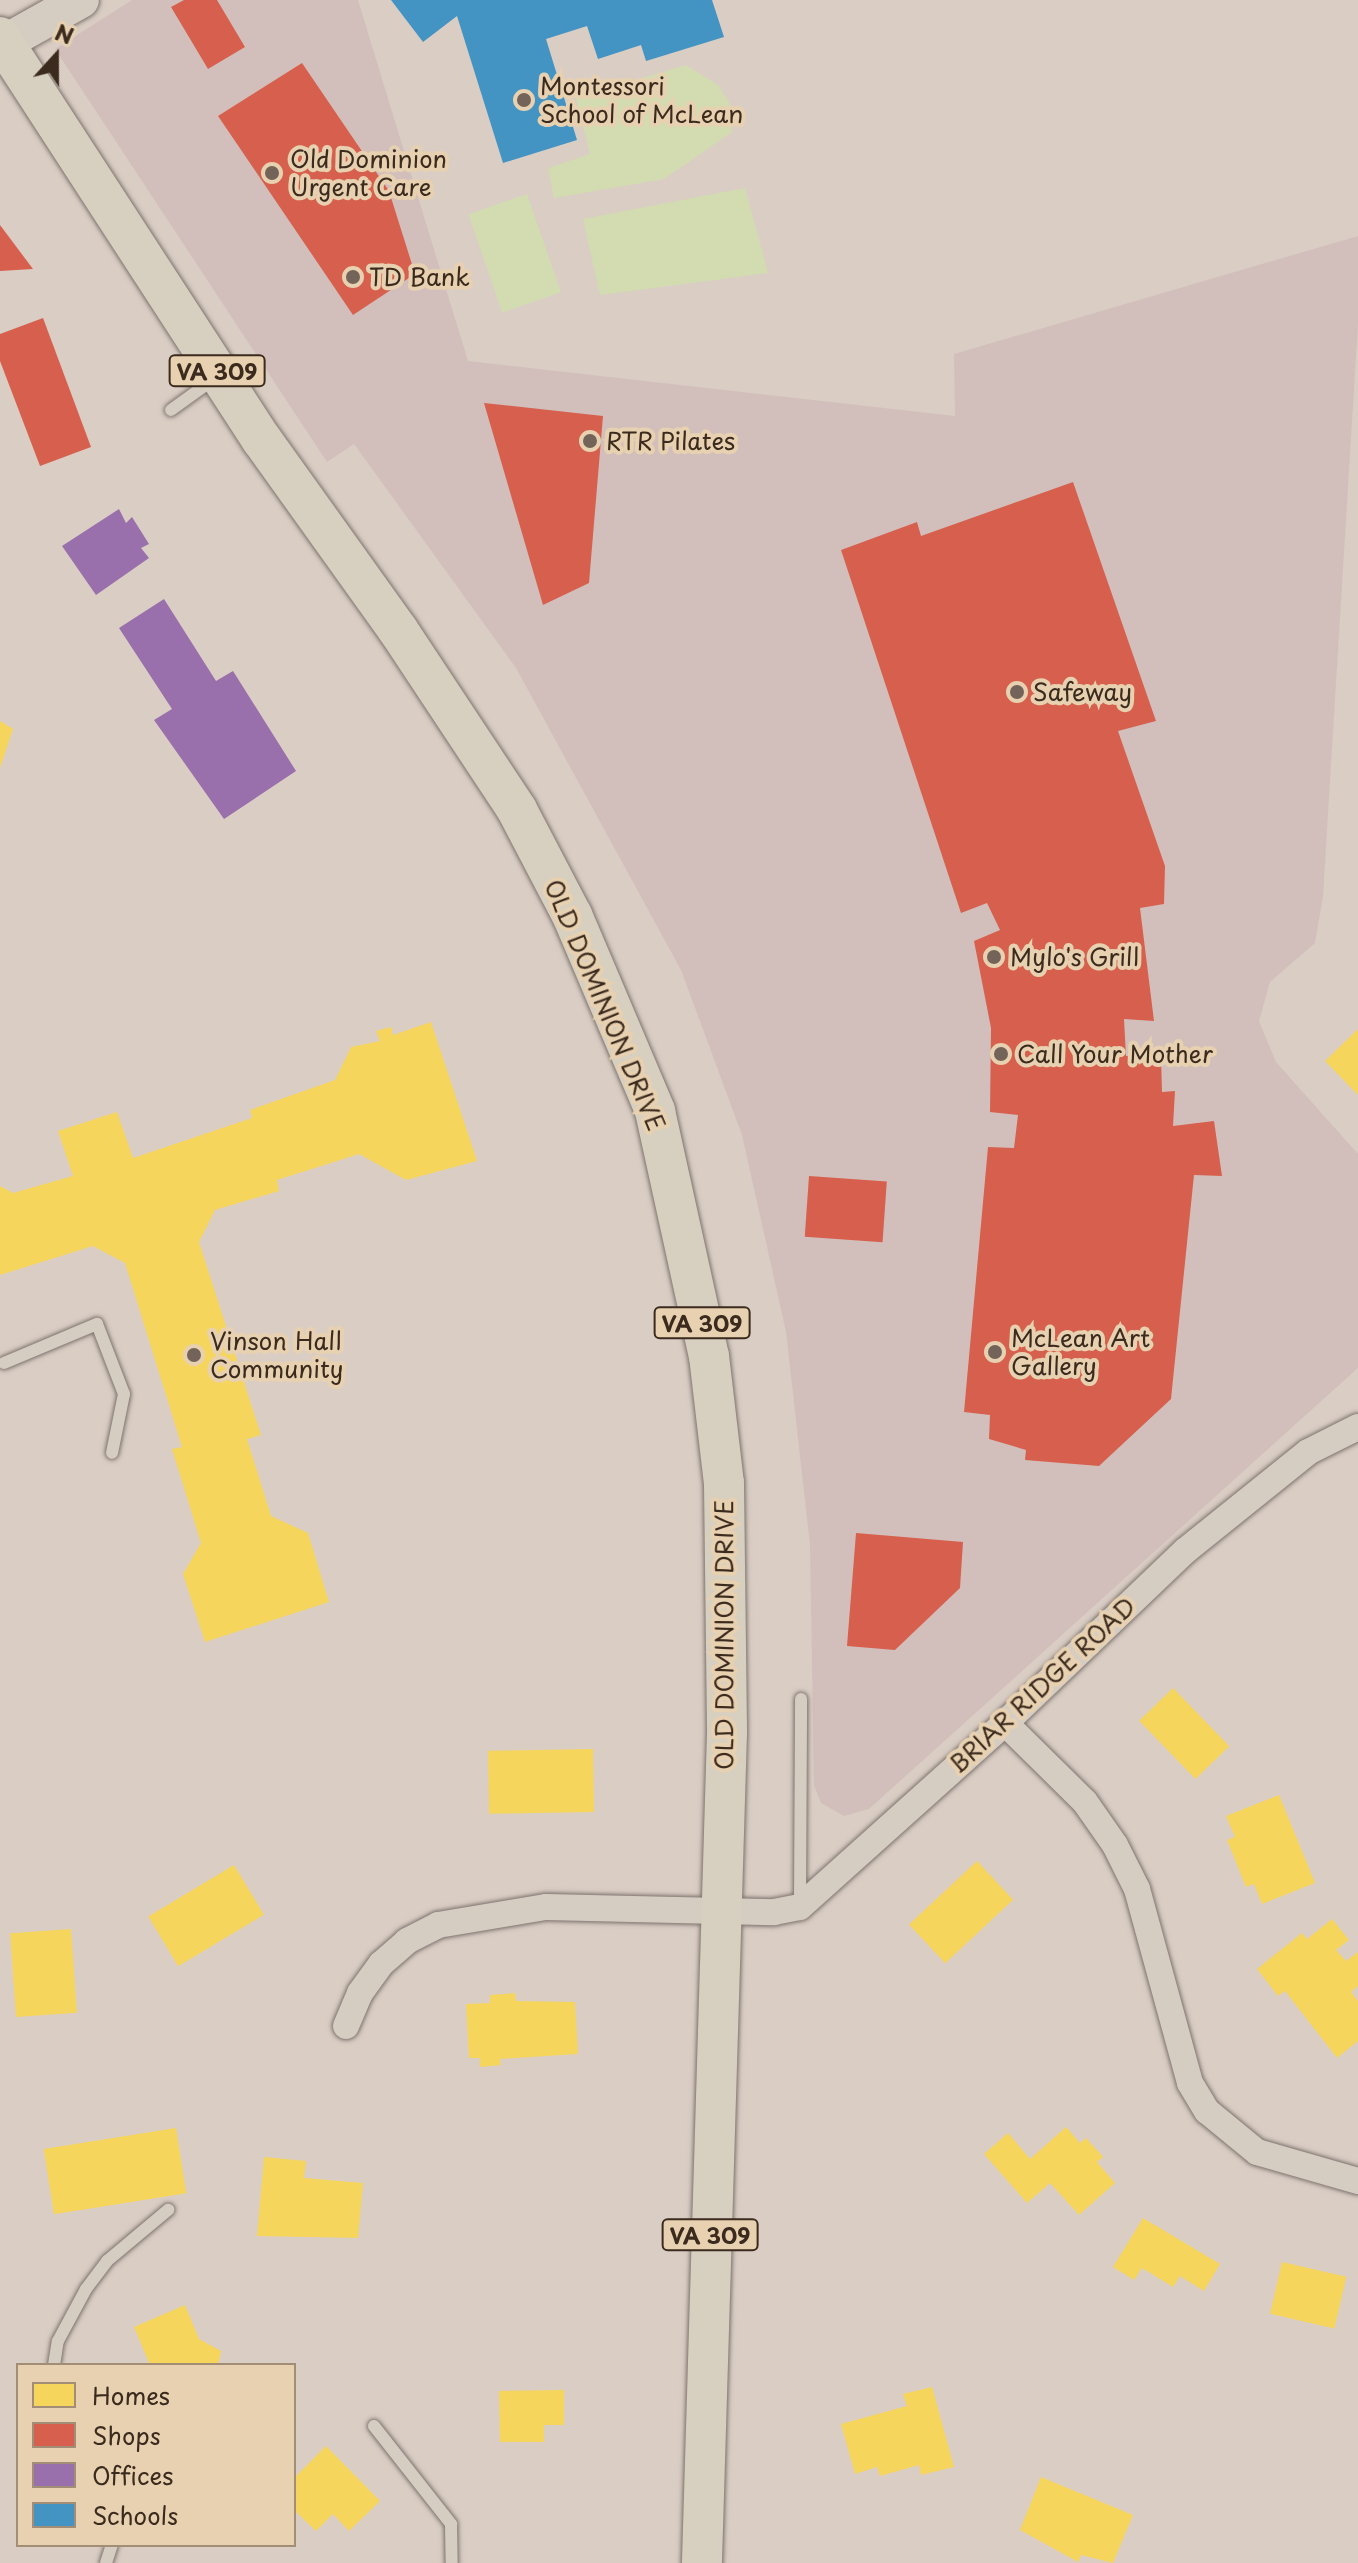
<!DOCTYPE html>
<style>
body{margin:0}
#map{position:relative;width:1358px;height:2563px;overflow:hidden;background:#dacdc4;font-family:"Playpen Sans",sans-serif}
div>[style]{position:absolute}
.built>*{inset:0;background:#d2bfbc}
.green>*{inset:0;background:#d2dcb0;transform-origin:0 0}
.homes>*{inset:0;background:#f6d55c;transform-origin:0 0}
.shops>*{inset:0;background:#d6604d;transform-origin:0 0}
.offices>*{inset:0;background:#9970ab}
.schools>*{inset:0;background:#4393c3}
.roads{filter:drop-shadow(0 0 2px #7e746e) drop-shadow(0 0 2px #7e746e)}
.service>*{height:12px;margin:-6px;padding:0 6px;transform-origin:6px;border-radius:6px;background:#d6cdc2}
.minor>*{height:26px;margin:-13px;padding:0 13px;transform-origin:13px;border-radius:13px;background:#d6cdc2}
.secondary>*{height:36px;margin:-18px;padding:0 18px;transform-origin:18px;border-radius:18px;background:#d6cdc2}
.primary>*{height:40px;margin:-20px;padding:0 20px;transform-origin:20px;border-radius:20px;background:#d7cfbf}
.dots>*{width:22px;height:22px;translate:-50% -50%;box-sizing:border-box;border:4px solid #e7d1b0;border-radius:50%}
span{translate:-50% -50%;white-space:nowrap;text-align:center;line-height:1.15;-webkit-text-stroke:8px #e7d1b0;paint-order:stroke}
.shield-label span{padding:2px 6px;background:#e7d1b0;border:2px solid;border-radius:6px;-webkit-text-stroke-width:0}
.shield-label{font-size:22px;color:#3b2a1e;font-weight:700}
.poi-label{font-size:24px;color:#3b2a1e}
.left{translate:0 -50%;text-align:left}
.street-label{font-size:24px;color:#3b2a1e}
.legend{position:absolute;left:16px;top:2363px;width:280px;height:184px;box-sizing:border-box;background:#e7d1b0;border:2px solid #a28e76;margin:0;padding:10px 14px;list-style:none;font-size:24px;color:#3b2a1e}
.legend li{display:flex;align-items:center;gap:16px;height:40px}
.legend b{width:40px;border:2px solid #a28e76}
.north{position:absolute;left:16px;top:16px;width:80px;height:80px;-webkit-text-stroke:6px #e7d1b0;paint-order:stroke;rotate:21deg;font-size:22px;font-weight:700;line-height:32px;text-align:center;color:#3b2a1e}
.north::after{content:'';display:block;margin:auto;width:28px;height:36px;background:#3b2a1e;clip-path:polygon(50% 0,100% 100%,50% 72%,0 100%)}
</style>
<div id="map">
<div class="built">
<i style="clip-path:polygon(132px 0,358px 0,468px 361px,955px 416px,954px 354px,1358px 236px,1358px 324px,1323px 896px,1315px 943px,1270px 982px,1259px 1021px,1276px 1062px,1358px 1154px,1358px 1368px,869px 1809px,844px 1816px,821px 1803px,814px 1785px,810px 1545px,786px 1332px,742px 1135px,681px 970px,516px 668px,354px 444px,327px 462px,55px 49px)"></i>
</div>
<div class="green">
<i style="clip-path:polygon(686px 65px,718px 85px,729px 102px,732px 132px,664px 179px,554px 198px,548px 168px,590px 154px,576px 98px)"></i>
<i style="clip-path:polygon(745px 188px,768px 273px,600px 295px,583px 219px)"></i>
<i style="left:527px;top:194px;width:104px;height:62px;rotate:71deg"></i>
</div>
<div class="homes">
<i style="clip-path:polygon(0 721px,13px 729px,0 768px)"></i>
<i style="clip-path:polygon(431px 1022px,477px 1161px,406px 1180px,359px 1154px,277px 1180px,279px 1191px,215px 1210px,199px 1242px,261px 1435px,247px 1439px,271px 1516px,308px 1533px,329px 1602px,205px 1642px,183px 1574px,201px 1543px,172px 1449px,182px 1447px,125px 1263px,93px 1246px,0 1275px,0 1186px,13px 1193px,73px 1176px,58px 1131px,117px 1112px,133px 1158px,252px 1118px,250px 1110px,335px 1080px,351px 1047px,380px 1041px,376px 1031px,391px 1027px,393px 1035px)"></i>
<i style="clip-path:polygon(1358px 1029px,1358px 1095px,1325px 1061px)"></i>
<i style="left:1173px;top:1688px;width:81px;height:47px;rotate:46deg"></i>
<i style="left:593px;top:1749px;width:63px;height:105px;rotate:89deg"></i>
<i style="clip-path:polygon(1279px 1795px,1315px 1883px,1262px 1904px,1254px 1884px,1246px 1887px,1227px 1840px,1235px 1837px,1226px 1816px)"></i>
<i style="left:977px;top:1861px;width:53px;height:93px;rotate:47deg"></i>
<i style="left:234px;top:1865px;width:58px;height:100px;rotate:59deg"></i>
<i style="clip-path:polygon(1332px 1919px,1349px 1940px,1336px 1950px,1346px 1961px,1358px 1952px,1358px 1986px,1351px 1992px,1358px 2001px,1358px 2041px,1337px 2058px,1285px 1991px,1278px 1996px,1257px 1969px,1302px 1933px,1307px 1939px)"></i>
<i style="left:71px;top:1929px;width:84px;height:61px;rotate:86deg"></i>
<i style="clip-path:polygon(515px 1993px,516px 2001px,575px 2002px,578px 2054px,500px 2059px,501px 2065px,480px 2067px,480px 2058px,469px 2058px,466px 2004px,490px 2003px,490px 1995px)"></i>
<i style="clip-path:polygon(1066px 2127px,1080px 2143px,1086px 2138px,1103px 2157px,1097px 2162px,1115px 2183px,1079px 2215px,1050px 2183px,1027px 2203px,984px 2154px,1008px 2133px,1030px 2159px)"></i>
<i style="left:176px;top:2128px;width:66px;height:134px;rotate:81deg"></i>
<i style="clip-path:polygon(264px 2157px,306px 2161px,304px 2178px,363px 2183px,358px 2238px,257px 2236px)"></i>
<i style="clip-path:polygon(1143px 2218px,1220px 2264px,1204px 2291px,1180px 2276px,1173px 2287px,1142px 2268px,1134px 2280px,1113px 2267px)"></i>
<i style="left:1282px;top:2262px;width:66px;height:53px;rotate:13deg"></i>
<i style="clip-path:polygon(185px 2305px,199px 2339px,221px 2351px,218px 2365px,150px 2365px,134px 2327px)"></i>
<i style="clip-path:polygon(932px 2387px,954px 2467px,921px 2475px,919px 2465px,880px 2476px,877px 2467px,855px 2474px,841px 2424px,907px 2406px,903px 2394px)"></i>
<i style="clip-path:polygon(564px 2390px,564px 2425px,544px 2425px,544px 2442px,500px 2442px,499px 2391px)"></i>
<i style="clip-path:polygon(326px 2446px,380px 2501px,349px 2531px,333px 2514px,316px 2531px,294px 2510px,294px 2478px)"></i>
<i style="clip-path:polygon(1041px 2477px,1133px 2515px,1113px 2563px,1081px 2555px,1078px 2562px,1020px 2530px)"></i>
</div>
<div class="shops">
<i style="clip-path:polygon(184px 0,217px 0,245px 47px,208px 69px,171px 7px)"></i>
<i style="clip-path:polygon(302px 63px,389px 191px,415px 274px,353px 315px,218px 116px)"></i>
<i style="clip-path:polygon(0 225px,33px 269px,0 271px)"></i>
<i style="clip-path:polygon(43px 318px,91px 447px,40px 466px,0 361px,0 334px)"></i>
<i style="clip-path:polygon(484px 403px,603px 416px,589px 583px,543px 605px)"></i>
<i style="clip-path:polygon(1073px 482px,1156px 721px,1118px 731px,1165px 866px,1164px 904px,1140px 908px,1154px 1021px,1124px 1019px,1126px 1056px,1161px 1058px,1162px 1092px,1175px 1091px,1173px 1126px,1214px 1121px,1222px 1176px,1194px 1175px,1171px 1399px,1099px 1466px,1025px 1460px,1026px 1450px,989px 1439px,990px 1415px,964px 1412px,988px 1147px,1014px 1148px,1018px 1115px,990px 1112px,991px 1028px,974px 941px,1000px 930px,987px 903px,961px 913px,841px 550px,917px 522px,921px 536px)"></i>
<i style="left:809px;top:1176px;width:78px;height:61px;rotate:4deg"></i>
<i style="clip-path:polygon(856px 1533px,963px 1542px,960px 1588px,895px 1650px,847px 1646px)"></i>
</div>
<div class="offices">
<i style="clip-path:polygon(119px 509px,126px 523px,132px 517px,149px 544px,141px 548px,149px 558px,96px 595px,62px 546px)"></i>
<i style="clip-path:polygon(164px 599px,216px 681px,233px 671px,296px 771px,224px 819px,154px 720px,172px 709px,119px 628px)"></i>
</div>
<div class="schools">
<i style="clip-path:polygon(391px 0,712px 0,724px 37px,646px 61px,641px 45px,598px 59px,587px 26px,546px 39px,577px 140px,503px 163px,457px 16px,423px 42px)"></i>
</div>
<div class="roads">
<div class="service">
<i style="left:171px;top:410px;width:57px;rotate:-35.7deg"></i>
<i style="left:4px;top:1363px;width:101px;rotate:-22.8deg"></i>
<i style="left:97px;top:1324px;width:75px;rotate:68.9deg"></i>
<i style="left:124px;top:1394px;width:60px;rotate:101.5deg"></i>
<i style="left:800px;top:1904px;width:205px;rotate:-89.7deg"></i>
<i style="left:54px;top:2365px;width:24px;rotate:-81deg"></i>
<i style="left:58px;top:2341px;width:59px;rotate:-61.7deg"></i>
<i style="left:86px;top:2289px;width:35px;rotate:-53deg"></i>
<i style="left:107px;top:2261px;width:80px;rotate:-39.9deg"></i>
<i style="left:374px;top:2426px;width:125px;rotate:51.8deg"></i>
<i style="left:451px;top:2524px;width:39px;rotate:89deg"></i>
<i style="left:106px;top:2563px;width:19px;rotate:-72deg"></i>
</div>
<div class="minor">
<i style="left:1005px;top:1723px;width:112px;rotate:44.6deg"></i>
<i style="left:1085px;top:1802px;width:52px;rotate:55.1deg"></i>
<i style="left:1115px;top:1845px;width:49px;rotate:63.4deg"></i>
<i style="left:1137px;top:1889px;width:201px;rotate:74.7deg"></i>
<i style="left:1190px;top:2083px;width:33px;rotate:59deg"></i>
<i style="left:1207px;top:2111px;width:65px;rotate:39.4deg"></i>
<i style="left:1257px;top:2152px;width:105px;rotate:16deg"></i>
<i style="left:346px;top:2026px;width:36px;rotate:-67deg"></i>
<i style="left:360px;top:1993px;width:36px;rotate:-54deg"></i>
<i style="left:381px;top:1964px;width:35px;rotate:-41deg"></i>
<i style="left:407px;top:1941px;width:35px;rotate:-27deg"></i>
<i style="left:438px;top:1925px;width:109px;rotate:-9.5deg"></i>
<i style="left:546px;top:1907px;width:228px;rotate:1.3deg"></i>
<i style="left:774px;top:1912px;width:26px;rotate:-11deg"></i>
<i style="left:800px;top:1907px;width:275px;rotate:-41.9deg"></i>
<i style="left:1005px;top:1723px;width:249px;rotate:-43.7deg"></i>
<i style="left:1185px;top:1551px;width:158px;rotate:-38.8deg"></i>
<i style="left:1308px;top:1452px;width:56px;rotate:-26.6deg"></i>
</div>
<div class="secondary">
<i style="left:4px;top:43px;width:88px;rotate:-29.2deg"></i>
</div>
<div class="primary">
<i style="left:0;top:37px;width:481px;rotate:57deg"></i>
<i style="left:262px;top:440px;width:234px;rotate:54.4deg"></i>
<i style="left:398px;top:630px;width:216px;rotate:56.5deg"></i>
<i style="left:517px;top:810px;width:119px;rotate:62.4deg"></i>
<i style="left:572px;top:915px;width:213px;rotate:67deg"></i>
<i style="left:655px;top:1111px;width:251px;rotate:77.6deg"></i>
<i style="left:709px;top:1356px;width:128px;rotate:83.3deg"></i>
<i style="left:724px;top:1483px;width:250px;rotate:89.3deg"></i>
<i style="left:727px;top:1733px;width:830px;rotate:91.73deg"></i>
</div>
</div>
<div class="dots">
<i style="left:524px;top:100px;background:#736358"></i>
<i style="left:272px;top:173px;background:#736358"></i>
<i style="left:353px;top:277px;background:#736358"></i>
<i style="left:590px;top:441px;background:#736358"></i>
<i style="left:1017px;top:692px;background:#736358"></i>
<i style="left:994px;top:957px;background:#736358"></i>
<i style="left:1001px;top:1054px;background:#736358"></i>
<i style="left:995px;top:1352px;background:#736358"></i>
<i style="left:194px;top:1355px;background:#736358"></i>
</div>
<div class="shield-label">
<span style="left:217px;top:371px">VA 309</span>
<span style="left:702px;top:1323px">VA 309</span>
<span style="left:710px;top:2235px">VA 309</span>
</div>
<div class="poi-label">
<span class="left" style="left:540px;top:100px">Montessori<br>School of McLean</span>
<span class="left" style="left:290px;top:173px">Old Dominion<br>Urgent Care</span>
<span class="left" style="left:369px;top:277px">TD Bank</span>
<span class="left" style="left:606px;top:441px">RTR Pilates</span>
<span class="left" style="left:1033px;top:692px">Safeway</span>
<span class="left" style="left:1010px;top:957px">Mylo's Grill</span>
<span class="left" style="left:1017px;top:1054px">Call Your Mother</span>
<span class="left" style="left:1011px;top:1352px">McLean Art<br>Gallery</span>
<span class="left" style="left:210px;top:1355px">Vinson Hall<br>Community</span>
</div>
<div class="street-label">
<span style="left:605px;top:1005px;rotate:67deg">OLD DOMINION DRIVE</span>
<span style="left:724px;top:1635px;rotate:-90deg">OLD DOMINION DRIVE</span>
<span style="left:1042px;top:1685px;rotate:-43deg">BRIAR RIDGE ROAD</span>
</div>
<ul class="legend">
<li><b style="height:22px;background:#f6d55c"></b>Homes</li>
<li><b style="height:22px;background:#d6604d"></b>Shops</li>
<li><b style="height:22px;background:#9970ab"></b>Offices</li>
<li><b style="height:22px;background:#4393c3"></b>Schools</li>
</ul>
<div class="north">N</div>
</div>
